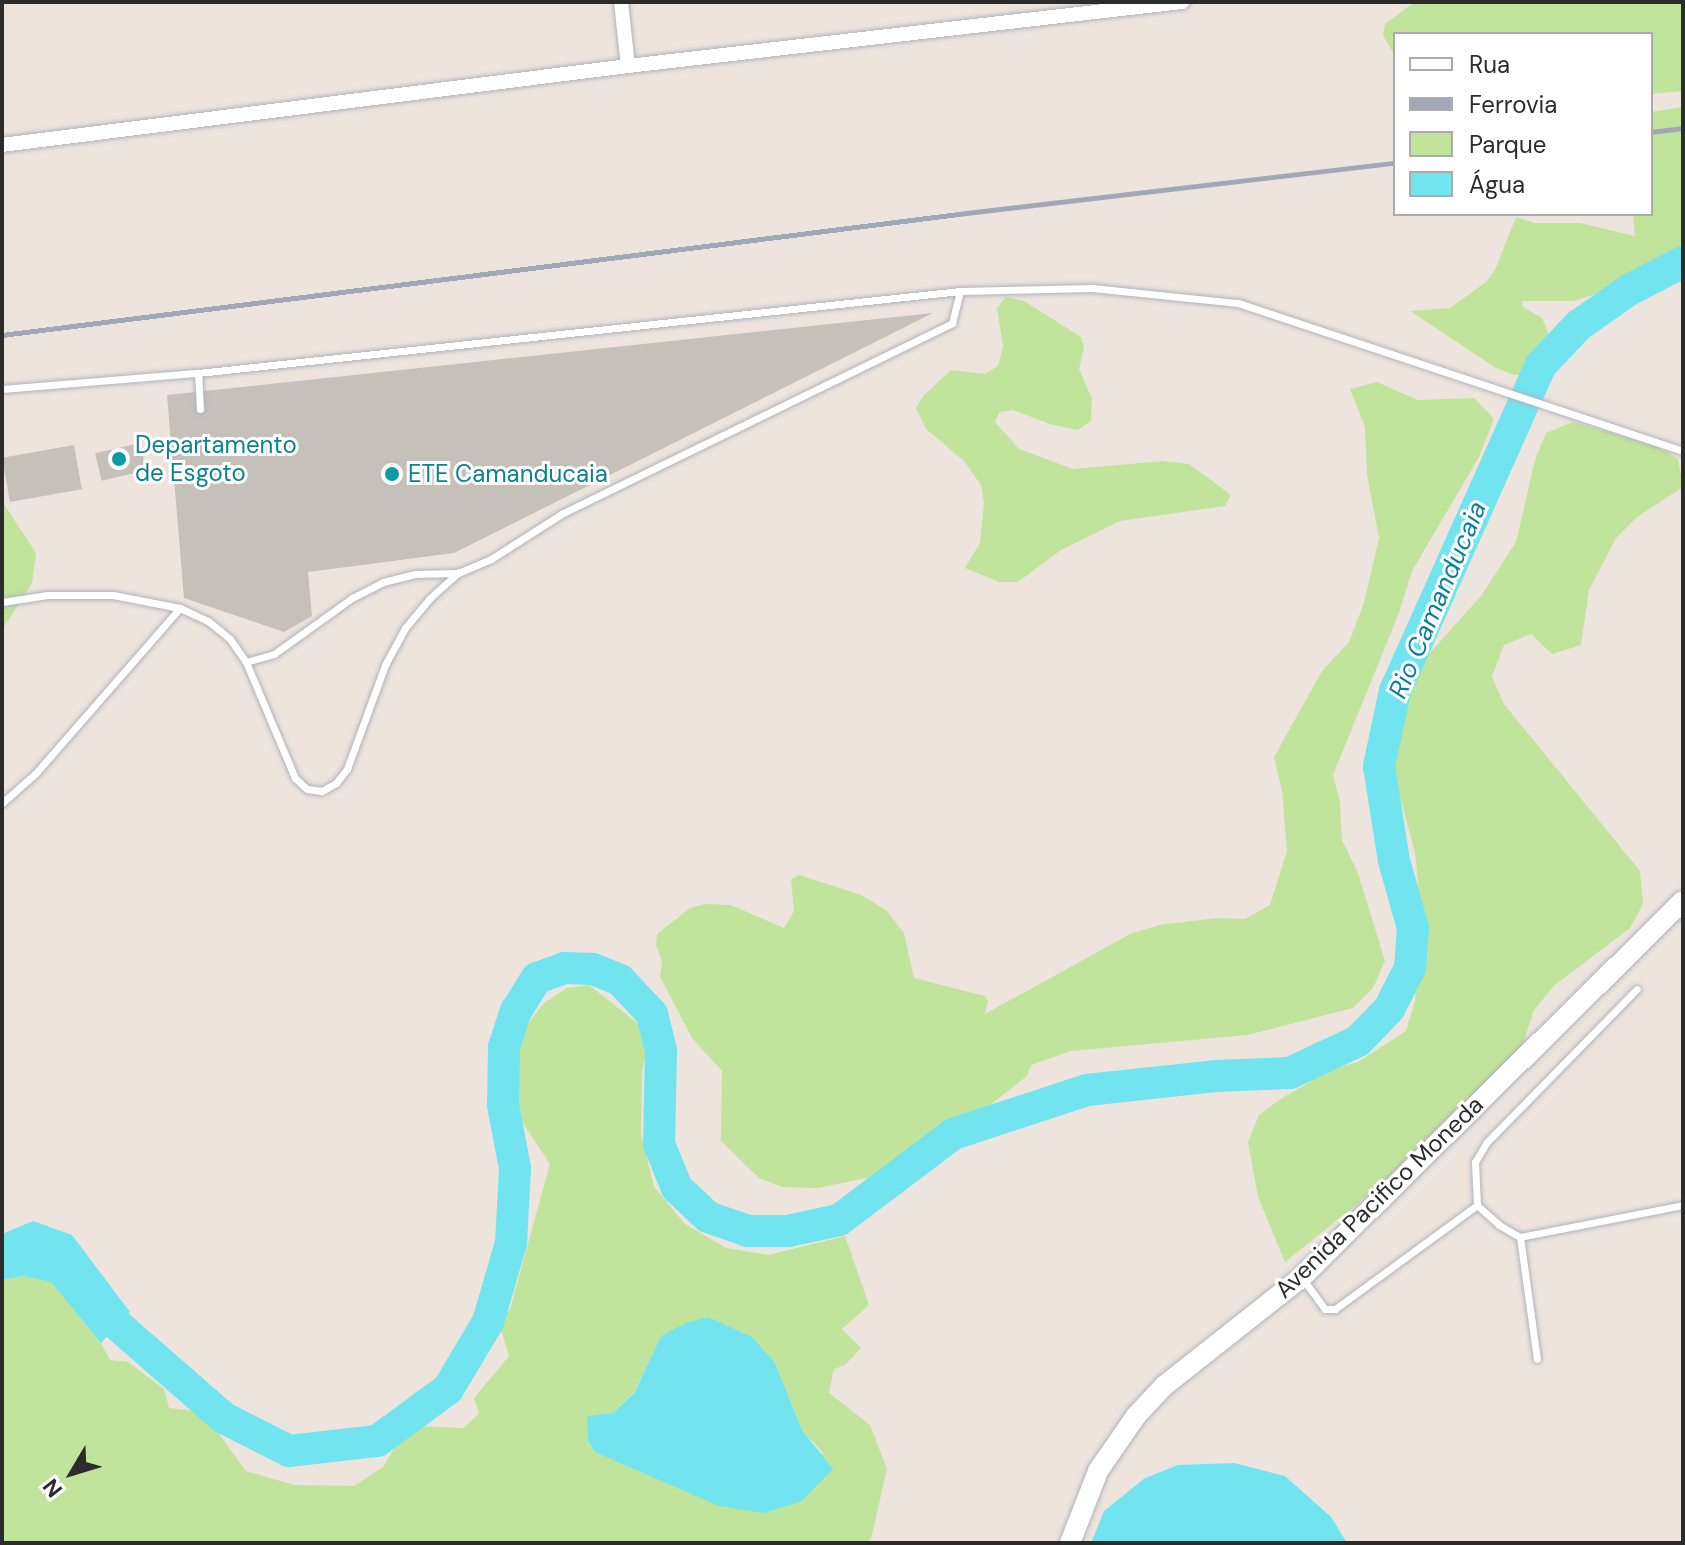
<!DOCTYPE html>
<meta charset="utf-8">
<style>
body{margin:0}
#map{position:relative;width:1685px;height:1545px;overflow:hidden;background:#eee4de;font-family:"DM Sans",sans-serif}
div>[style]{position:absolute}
.green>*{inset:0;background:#c0e49b}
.water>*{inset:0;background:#71e4f0}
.river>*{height:32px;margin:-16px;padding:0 16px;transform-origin:16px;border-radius:16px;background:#71e4f0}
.building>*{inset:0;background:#c6c0ba;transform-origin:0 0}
.roads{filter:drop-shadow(0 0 2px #aeb4bc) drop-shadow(0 0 2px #aeb4bc)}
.lane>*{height:7px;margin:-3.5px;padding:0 3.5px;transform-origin:3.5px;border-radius:3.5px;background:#fff}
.street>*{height:14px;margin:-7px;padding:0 7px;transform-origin:7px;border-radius:7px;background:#fff}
.secondary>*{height:20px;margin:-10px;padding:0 10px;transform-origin:10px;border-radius:10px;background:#fff}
.rail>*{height:5px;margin:-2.5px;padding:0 2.5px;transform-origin:2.5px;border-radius:2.5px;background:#a1a7b6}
.dots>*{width:22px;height:22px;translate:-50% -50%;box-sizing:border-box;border:4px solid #fff;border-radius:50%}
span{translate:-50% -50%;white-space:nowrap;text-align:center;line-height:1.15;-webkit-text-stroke:6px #fff;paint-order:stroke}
.culture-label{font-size:24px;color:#0d838f}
.left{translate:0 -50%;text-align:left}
.street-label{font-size:24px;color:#2c2c2c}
.water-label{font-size:26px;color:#0d8098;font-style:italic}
.frame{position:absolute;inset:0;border:4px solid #2c2c2c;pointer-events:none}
.legend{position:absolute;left:1393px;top:32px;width:260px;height:184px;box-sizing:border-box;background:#fff;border:2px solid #ababab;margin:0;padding:10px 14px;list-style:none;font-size:24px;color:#2c2c2c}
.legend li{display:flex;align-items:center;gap:16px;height:40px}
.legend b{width:40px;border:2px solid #ababab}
.north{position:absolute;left:32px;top:1433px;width:80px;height:80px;-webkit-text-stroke:6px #fff;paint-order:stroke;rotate:232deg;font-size:22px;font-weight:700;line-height:32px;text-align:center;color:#2c2c2c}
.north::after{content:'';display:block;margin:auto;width:28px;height:36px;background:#2c2c2c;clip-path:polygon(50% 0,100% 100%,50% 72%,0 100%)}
</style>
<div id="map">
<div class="green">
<i style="clip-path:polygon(1415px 2px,1683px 2px,1683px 91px,1651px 94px,1651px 34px,1395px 34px,1395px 56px,1383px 35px,1385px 24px)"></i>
<i style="clip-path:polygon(1683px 107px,1683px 252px,1632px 283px,1573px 301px,1522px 301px,1523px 307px,1542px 318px,1548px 332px,1542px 359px,1530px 373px,1514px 375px,1496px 368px,1410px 311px,1450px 308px,1486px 282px,1495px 270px,1516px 217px,1535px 223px,1580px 223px,1635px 236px,1633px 214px,1651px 214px,1651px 112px)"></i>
<i style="clip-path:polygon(1006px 297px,1024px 301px,1081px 337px,1084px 347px,1079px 369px,1092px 399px,1091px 421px,1078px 430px,1050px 424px,1013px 410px,1000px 412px,995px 422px,1019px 449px,1073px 469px,1163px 461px,1189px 464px,1231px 495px,1225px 506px,1120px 521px,1061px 550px,1018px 582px,999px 582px,965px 568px,980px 543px,984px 503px,981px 485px,964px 461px,926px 429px,916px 408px,923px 396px,951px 370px,985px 374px,998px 366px,1003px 346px,997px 308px)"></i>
<i style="clip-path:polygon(1377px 382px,1418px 400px,1474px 398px,1494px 419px,1479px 457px,1412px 571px,1399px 613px,1333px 775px,1340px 802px,1342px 840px,1358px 873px,1385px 961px,1373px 988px,1353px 1008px,1247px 1035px,1071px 1051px,1031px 1065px,1027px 1076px,955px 1132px,876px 1176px,818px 1188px,782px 1187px,759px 1178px,721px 1141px,722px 1071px,692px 1038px,660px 977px,662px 961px,656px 945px,657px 934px,690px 908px,705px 904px,731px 905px,784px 928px,794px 911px,791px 879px,799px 875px,861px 895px,886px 910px,904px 933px,914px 978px,985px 996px,988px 1001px,985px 1014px,1130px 934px,1159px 925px,1217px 918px,1245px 919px,1270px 905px,1287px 851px,1282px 791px,1274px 757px,1322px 671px,1349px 642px,1364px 603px,1379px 538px,1367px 475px,1365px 427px,1350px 389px)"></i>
<i style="clip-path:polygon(1573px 422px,1654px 445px,1678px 459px,1683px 487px,1637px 517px,1616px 538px,1589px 590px,1581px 645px,1552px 654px,1531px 634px,1504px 645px,1492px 677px,1504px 704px,1640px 871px,1643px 904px,1630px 928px,1555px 985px,1534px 1010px,1516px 1064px,1410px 1167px,1377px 1188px,1285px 1262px,1258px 1197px,1248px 1142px,1259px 1115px,1282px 1098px,1332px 1069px,1358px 1062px,1406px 1031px,1415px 1001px,1418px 881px,1415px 853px,1393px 770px,1394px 742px,1406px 688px,1420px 664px,1481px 596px,1516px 542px,1535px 460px,1546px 433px)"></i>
<i style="clip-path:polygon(2px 501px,36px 553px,32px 583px,2px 630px)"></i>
<i style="clip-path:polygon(evenodd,589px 985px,640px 1025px,648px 1047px,642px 1071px,641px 1134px,654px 1187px,685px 1224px,726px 1248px,769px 1255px,845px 1236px,869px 1305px,842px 1329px,861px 1348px,845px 1365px,834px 1369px,829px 1393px,870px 1425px,887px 1469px,871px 1539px,865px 1543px,2px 1543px,2px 1280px,22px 1276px,51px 1282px,101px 1343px,110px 1360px,128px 1362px,164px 1389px,169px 1408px,203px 1412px,246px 1471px,294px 1485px,354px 1486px,383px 1467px,401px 1437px,416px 1426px,463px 1428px,479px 1414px,474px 1398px,509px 1356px,499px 1324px,510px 1309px,550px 1164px,509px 1102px,510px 1073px,519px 1035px,544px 1003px,567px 988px,589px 985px,708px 1317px,727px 1326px,775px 1363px,802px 1430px,824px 1454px,587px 1416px,613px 1413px,634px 1392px,661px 1336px,708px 1317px)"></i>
</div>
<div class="water">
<i style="clip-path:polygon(33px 1221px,72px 1235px,130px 1312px,101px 1343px,51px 1282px,22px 1276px,2px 1280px,2px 1234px)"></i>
<i style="clip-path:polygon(708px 1317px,752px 1337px,775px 1363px,802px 1430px,833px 1469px,802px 1501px,764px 1513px,719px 1506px,595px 1452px,588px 1440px,587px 1416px,613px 1413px,634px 1393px,661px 1336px,686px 1323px)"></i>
<i style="clip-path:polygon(1234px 1463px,1285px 1476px,1331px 1517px,1347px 1543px,1091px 1543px,1104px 1511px,1145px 1478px,1178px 1465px)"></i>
</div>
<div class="river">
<i style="left:87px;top:1293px;width:20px;rotate:53deg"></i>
<i style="left:99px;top:1309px;width:166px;rotate:41.1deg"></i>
<i style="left:224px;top:1418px;width:73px;rotate:26.9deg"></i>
<i style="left:289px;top:1451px;width:89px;rotate:-6.5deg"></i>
<i style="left:377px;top:1441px;width:88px;rotate:-36.2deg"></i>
<i style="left:448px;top:1389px;width:78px;rotate:-59.2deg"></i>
<i style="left:488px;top:1322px;width:82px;rotate:-73.8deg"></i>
<i style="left:511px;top:1243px;width:75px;rotate:-86.9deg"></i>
<i style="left:515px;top:1168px;width:64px;rotate:-100.8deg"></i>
<i style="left:503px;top:1105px;width:58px;rotate:-89deg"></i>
<i style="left:504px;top:1047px;width:38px;rotate:-72deg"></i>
<i style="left:516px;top:1011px;width:39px;rotate:-58deg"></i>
<i style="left:537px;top:978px;width:30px;rotate:-20deg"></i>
<i style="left:565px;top:968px;width:28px;rotate:2deg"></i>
<i style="left:593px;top:969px;width:29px;rotate:22deg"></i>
<i style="left:620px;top:980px;width:47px;rotate:46.7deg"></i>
<i style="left:652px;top:1014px;width:38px;rotate:76deg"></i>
<i style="left:661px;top:1051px;width:93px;rotate:91.2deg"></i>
<i style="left:659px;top:1144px;width:48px;rotate:67.8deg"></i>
<i style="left:677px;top:1188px;width:42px;rotate:43.1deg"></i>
<i style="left:708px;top:1217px;width:42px;rotate:19.3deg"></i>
<i style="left:748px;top:1231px;width:40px"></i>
<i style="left:788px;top:1231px;width:52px;rotate:-12.2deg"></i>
<i style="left:839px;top:1220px;width:143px;rotate:-37deg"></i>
<i style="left:953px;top:1134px;width:141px;rotate:-18.2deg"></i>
<i style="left:1087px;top:1090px;width:129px;rotate:-6.2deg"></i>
<i style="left:1215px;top:1076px;width:75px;rotate:-2.3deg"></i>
<i style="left:1290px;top:1073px;width:75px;rotate:-25.2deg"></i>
<i style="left:1358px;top:1041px;width:45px;rotate:-45.9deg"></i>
<i style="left:1389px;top:1009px;width:46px;rotate:-62.9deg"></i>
<i style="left:1410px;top:968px;width:40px;rotate:-85.7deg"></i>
<i style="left:1413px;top:928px;width:70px;rotate:-105.8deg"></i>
<i style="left:1394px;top:861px;width:96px;rotate:-99deg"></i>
<i style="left:1379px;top:766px;width:77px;rotate:-78deg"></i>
<i style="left:1395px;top:691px;width:357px;rotate:-65.9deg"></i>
<i style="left:1541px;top:365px;width:55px;rotate:-46.5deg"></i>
<i style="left:1579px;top:325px;width:61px;rotate:-35deg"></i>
<i style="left:1629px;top:290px;width:61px;rotate:-27.4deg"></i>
</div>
<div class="building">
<i style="clip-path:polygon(933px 313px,454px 553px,308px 572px,312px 616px,284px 632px,184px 598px,167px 395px)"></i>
<i style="left:140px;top:443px;width:28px;height:46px;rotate:77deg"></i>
<i style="left:74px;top:445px;width:45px;height:73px;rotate:80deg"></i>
</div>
<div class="roads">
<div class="lane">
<i style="left:2px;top:389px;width:197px;rotate:-4.7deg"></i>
<i style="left:200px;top:409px;width:36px;rotate:-93deg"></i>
<i style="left:198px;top:373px;width:766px;rotate:-6.14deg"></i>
<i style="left:960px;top:291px;width:132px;rotate:-1.3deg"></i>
<i style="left:1092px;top:288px;width:147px;rotate:5.9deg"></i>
<i style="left:1238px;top:303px;width:469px;rotate:18.4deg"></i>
<i style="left:2px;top:602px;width:46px;rotate:-8.8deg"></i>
<i style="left:47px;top:595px;width:66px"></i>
<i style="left:113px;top:595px;width:68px;rotate:11deg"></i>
<i style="left:180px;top:608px;width:31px;rotate:25deg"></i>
<i style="left:208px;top:621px;width:28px;rotate:39deg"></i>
<i style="left:230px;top:639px;width:28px;rotate:55deg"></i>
<i style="left:246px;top:662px;width:126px;rotate:67.1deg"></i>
<i style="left:295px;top:778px;width:16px;rotate:43deg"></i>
<i style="left:307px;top:789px;width:15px;rotate:8deg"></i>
<i style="left:322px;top:791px;width:16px;rotate:-30deg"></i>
<i style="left:336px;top:783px;width:18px;rotate:-52deg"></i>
<i style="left:347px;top:769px;width:111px;rotate:-69.9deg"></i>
<i style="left:385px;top:665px;width:42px;rotate:-61.6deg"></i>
<i style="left:405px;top:628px;width:39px;rotate:-50deg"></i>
<i style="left:430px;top:598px;width:38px;rotate:-42deg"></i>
<i style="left:246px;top:662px;width:29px;rotate:-16deg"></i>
<i style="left:274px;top:654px;width:96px;rotate:-35.7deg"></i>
<i style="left:352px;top:598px;width:35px;rotate:-27deg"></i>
<i style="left:383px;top:582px;width:33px;rotate:-14deg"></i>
<i style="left:415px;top:574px;width:43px;rotate:-1.3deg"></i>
<i style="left:458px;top:573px;width:36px;rotate:-23deg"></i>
<i style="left:491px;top:559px;width:85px;rotate:-32.6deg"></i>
<i style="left:563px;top:513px;width:433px;rotate:-26deg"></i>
<i style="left:952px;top:323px;width:33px;rotate:-76deg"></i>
<i style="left:2px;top:803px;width:44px;rotate:-41.3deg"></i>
<i style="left:35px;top:774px;width:220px;rotate:-48.9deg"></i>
<i style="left:1477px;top:1205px;width:43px;rotate:-92.7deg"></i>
<i style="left:1475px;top:1162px;width:23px;rotate:-59deg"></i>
<i style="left:1487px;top:1142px;width:214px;rotate:-45.6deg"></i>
<i style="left:1520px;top:1237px;width:123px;rotate:82.1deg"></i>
<i style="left:1303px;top:1279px;width:37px;rotate:54deg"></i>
<i style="left:1325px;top:1309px;width:10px"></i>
<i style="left:1335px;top:1309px;width:176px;rotate:-36.2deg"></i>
<i style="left:1477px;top:1205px;width:30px;rotate:42deg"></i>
<i style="left:1499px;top:1225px;width:24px;rotate:30deg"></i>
<i style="left:1520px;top:1237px;width:166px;rotate:-11.1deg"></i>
</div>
<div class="street">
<i style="left:621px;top:2px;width:64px;rotate:83.8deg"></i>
<i style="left:2px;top:145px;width:631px;rotate:-7.19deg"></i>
<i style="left:628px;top:66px;width:558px;rotate:-6.59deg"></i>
</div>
<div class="secondary">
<i style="left:1070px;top:1543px;width:77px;rotate:-68.7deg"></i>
<i style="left:1098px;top:1471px;width:67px;rotate:-55.4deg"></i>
<i style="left:1136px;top:1416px;width:41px;rotate:-47deg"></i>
<i style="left:1164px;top:1386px;width:176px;rotate:-38.3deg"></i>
<i style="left:1302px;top:1277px;width:535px;rotate:-44.62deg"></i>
</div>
</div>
<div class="rail">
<i style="left:1651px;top:132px;width:32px;rotate:-7deg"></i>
<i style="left:2px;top:335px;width:964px;rotate:-7.21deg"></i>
<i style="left:958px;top:214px;width:440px;rotate:-6.7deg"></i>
</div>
<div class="dots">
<i style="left:119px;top:459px;background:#0f9aa8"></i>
<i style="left:392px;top:474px;background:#0f9aa8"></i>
</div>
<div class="culture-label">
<span class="left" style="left:135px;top:459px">Departamento<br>de Esgoto</span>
<span class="left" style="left:408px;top:474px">ETE Camanducaia</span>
</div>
<div class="street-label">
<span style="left:1379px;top:1197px;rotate:-44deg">Avenida Pacifico Moneda</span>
</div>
<div class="water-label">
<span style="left:1438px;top:600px;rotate:-67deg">Rio Camanducaia</span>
</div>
<div class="frame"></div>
<ul class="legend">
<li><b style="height:10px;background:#fff"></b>Rua</li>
<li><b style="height:10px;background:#a1a7b6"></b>Ferrovia</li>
<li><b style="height:22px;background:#c0e49b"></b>Parque</li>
<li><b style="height:22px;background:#71e4f0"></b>Água</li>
</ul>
<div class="north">N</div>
</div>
